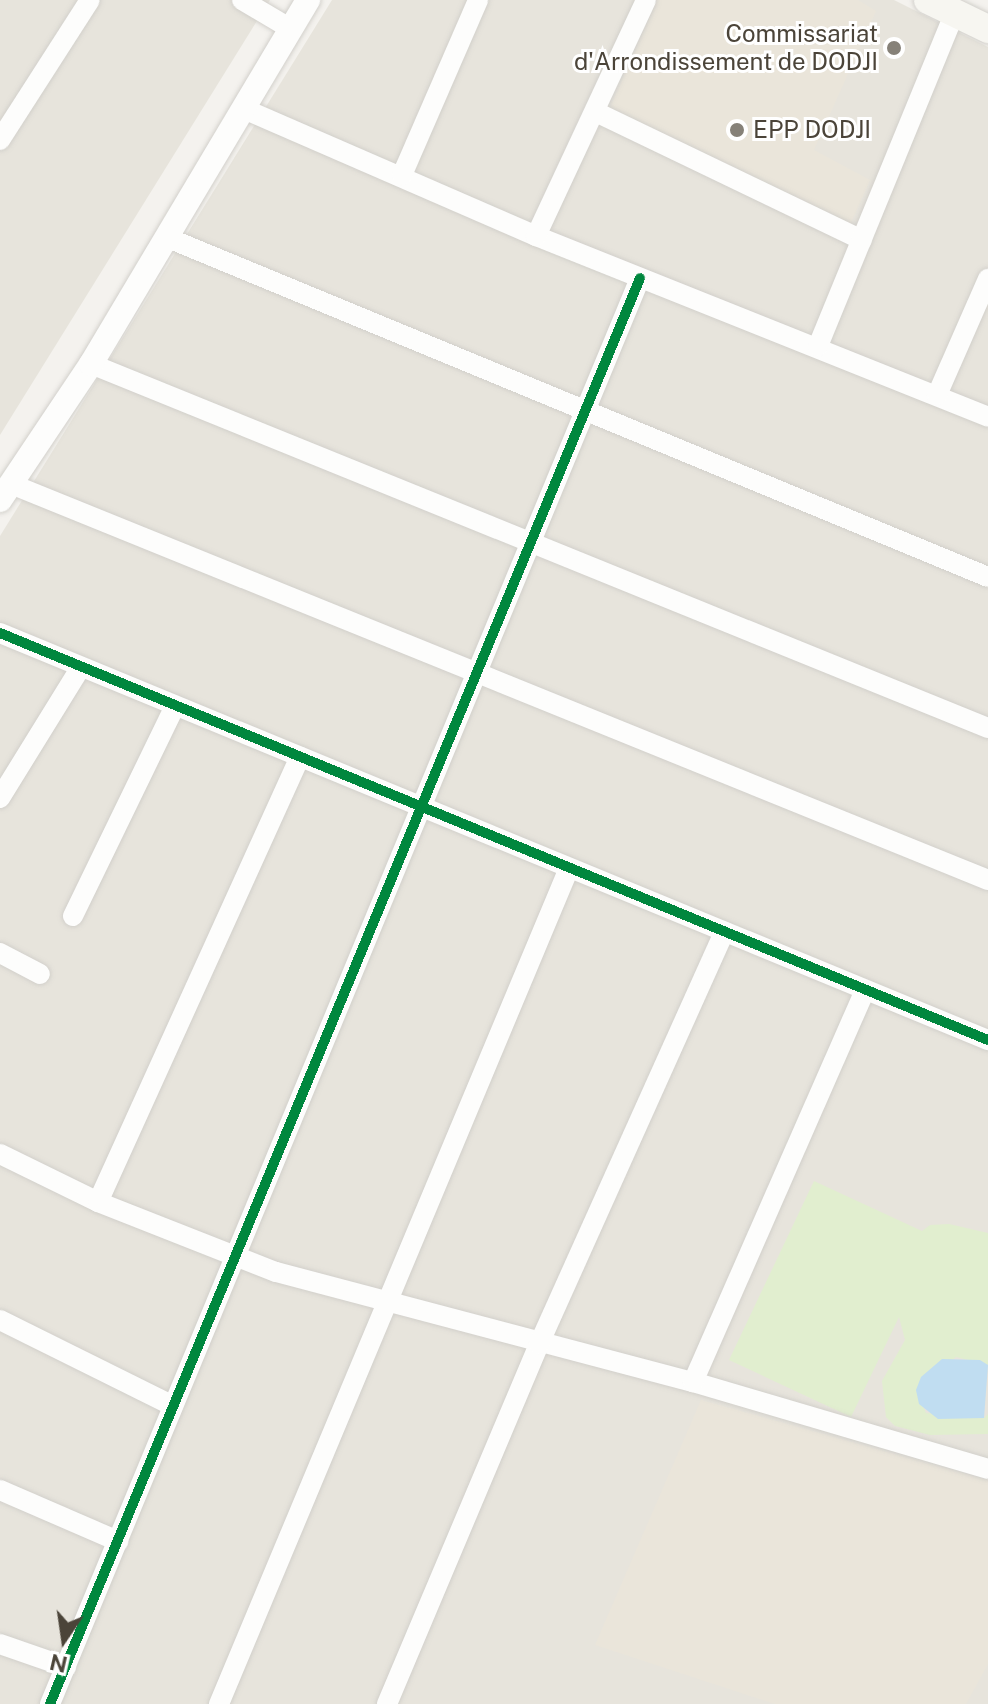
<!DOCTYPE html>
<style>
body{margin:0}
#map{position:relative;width:988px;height:1704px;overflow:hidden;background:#f4f2ee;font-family:"Public Sans",sans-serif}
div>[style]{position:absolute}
.residential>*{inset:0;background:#e7e4dc}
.education>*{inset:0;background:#eae5da}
.green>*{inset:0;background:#e1eecf}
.water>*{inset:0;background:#c0ddf1}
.roads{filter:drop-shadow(0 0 2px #d2d0cb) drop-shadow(0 0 2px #d2d0cb)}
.minor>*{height:20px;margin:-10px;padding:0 10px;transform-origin:10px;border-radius:10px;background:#fdfdfc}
.tertiary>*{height:24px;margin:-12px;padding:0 12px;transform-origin:12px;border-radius:12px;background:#fdfdfc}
.secondary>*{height:28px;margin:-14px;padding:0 14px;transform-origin:14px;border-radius:14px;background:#f7f6f1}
.cycleway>*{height:10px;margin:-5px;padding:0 5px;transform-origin:5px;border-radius:5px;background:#00873e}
.dots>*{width:22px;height:22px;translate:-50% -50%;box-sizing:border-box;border:4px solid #fff;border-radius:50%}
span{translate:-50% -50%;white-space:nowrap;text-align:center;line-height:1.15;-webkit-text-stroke:6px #fff;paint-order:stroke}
.poi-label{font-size:24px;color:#4b4439}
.right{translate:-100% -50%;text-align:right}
.left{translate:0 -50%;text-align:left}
.north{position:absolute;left:24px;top:1600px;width:80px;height:80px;-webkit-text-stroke:6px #fff;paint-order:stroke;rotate:193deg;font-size:22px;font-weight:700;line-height:32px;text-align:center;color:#4b4439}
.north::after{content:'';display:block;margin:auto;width:28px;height:36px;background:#4b4439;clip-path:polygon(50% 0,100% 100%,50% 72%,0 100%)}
</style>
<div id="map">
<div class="residential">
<i style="clip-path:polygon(0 0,270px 0,0 435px)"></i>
<i style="clip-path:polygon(332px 0,894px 0,988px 47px,988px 1704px,0 1704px,0 536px)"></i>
</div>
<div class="education">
<i style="clip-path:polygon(657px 0,858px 0,876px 11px,814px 150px,870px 180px,850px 225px,609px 110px)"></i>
<i style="clip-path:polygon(701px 1400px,988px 1480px,988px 1664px,966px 1704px,775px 1704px,595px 1645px)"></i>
</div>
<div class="green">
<i style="clip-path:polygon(814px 1181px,922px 1231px,930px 1225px,949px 1224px,988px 1233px,988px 1365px,956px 1357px,916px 1390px,926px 1413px,984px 1418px,988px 1414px,988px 1434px,930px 1435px,895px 1426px,886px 1417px,882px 1381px,905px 1340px,899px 1317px,851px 1417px,729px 1360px)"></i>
</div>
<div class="water">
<i style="clip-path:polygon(942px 1359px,980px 1360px,988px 1365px,984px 1418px,938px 1419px,919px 1404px,916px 1390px,921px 1377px)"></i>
</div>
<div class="roads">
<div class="minor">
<i style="left:242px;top:0;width:57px;rotate:30.6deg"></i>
<i style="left:244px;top:109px;width:318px;rotate:23.5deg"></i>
<i style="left:536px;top:236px;width:487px;rotate:21.8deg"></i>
<i style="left:596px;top:112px;width:295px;rotate:25.7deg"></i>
<i style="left:0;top:140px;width:166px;rotate:-57.3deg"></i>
<i style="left:402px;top:175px;width:191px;rotate:-66.5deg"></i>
<i style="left:536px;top:236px;width:260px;rotate:-65deg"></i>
<i style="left:168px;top:238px;width:887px;rotate:22.46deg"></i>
<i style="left:818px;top:346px;width:358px;rotate:-67.7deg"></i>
<i style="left:91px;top:364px;width:968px;rotate:22.09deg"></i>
<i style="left:937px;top:395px;width:127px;rotate:-66.3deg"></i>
<i style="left:11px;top:484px;width:1054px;rotate:22.06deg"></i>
<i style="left:0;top:633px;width:1069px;rotate:22.39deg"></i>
<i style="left:0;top:798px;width:154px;rotate:-58.3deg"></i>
<i style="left:73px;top:916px;width:233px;rotate:-64.1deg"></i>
<i style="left:0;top:953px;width:45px;rotate:27.7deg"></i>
<i style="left:0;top:1154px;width:109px;rotate:26.1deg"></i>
<i style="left:98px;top:1202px;width:191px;rotate:21.5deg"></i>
<i style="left:276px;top:1272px;width:431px;rotate:14.8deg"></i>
<i style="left:693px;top:1382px;width:308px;rotate:16.4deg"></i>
<i style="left:98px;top:1202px;width:489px;rotate:-65.6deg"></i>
<i style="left:0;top:1320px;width:193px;rotate:26.4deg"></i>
<i style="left:693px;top:1382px;width:428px;rotate:-66.3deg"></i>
<i style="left:0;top:1490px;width:129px;rotate:23.4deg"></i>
<i style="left:0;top:1644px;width:70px;rotate:19.2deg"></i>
<i style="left:50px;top:1704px;width:1543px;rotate:-67.52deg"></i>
<i style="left:219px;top:1704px;width:906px;rotate:-67.28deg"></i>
<i style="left:387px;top:1704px;width:391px;rotate:-67.1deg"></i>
<i style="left:539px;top:1344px;width:452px;rotate:-65.8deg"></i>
</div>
<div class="tertiary">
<i style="left:0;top:500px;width:164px;rotate:-56.2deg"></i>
<i style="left:91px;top:364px;width:424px;rotate:-59.2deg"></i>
</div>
<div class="secondary">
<i style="left:928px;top:0;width:67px;rotate:25.8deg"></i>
</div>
</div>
<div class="cycleway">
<i style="left:0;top:633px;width:1069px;rotate:22.39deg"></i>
<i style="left:50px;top:1704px;width:1543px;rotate:-67.52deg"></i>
</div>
<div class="dots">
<i style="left:894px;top:48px;background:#868178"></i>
<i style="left:737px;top:130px;background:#868178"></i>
</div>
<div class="poi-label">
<span class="right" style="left:878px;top:48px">Commissariat<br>d'Arrondissement de DODJI</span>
<span class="left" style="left:753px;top:130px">EPP DODJI</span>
</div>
<div class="north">N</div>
</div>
